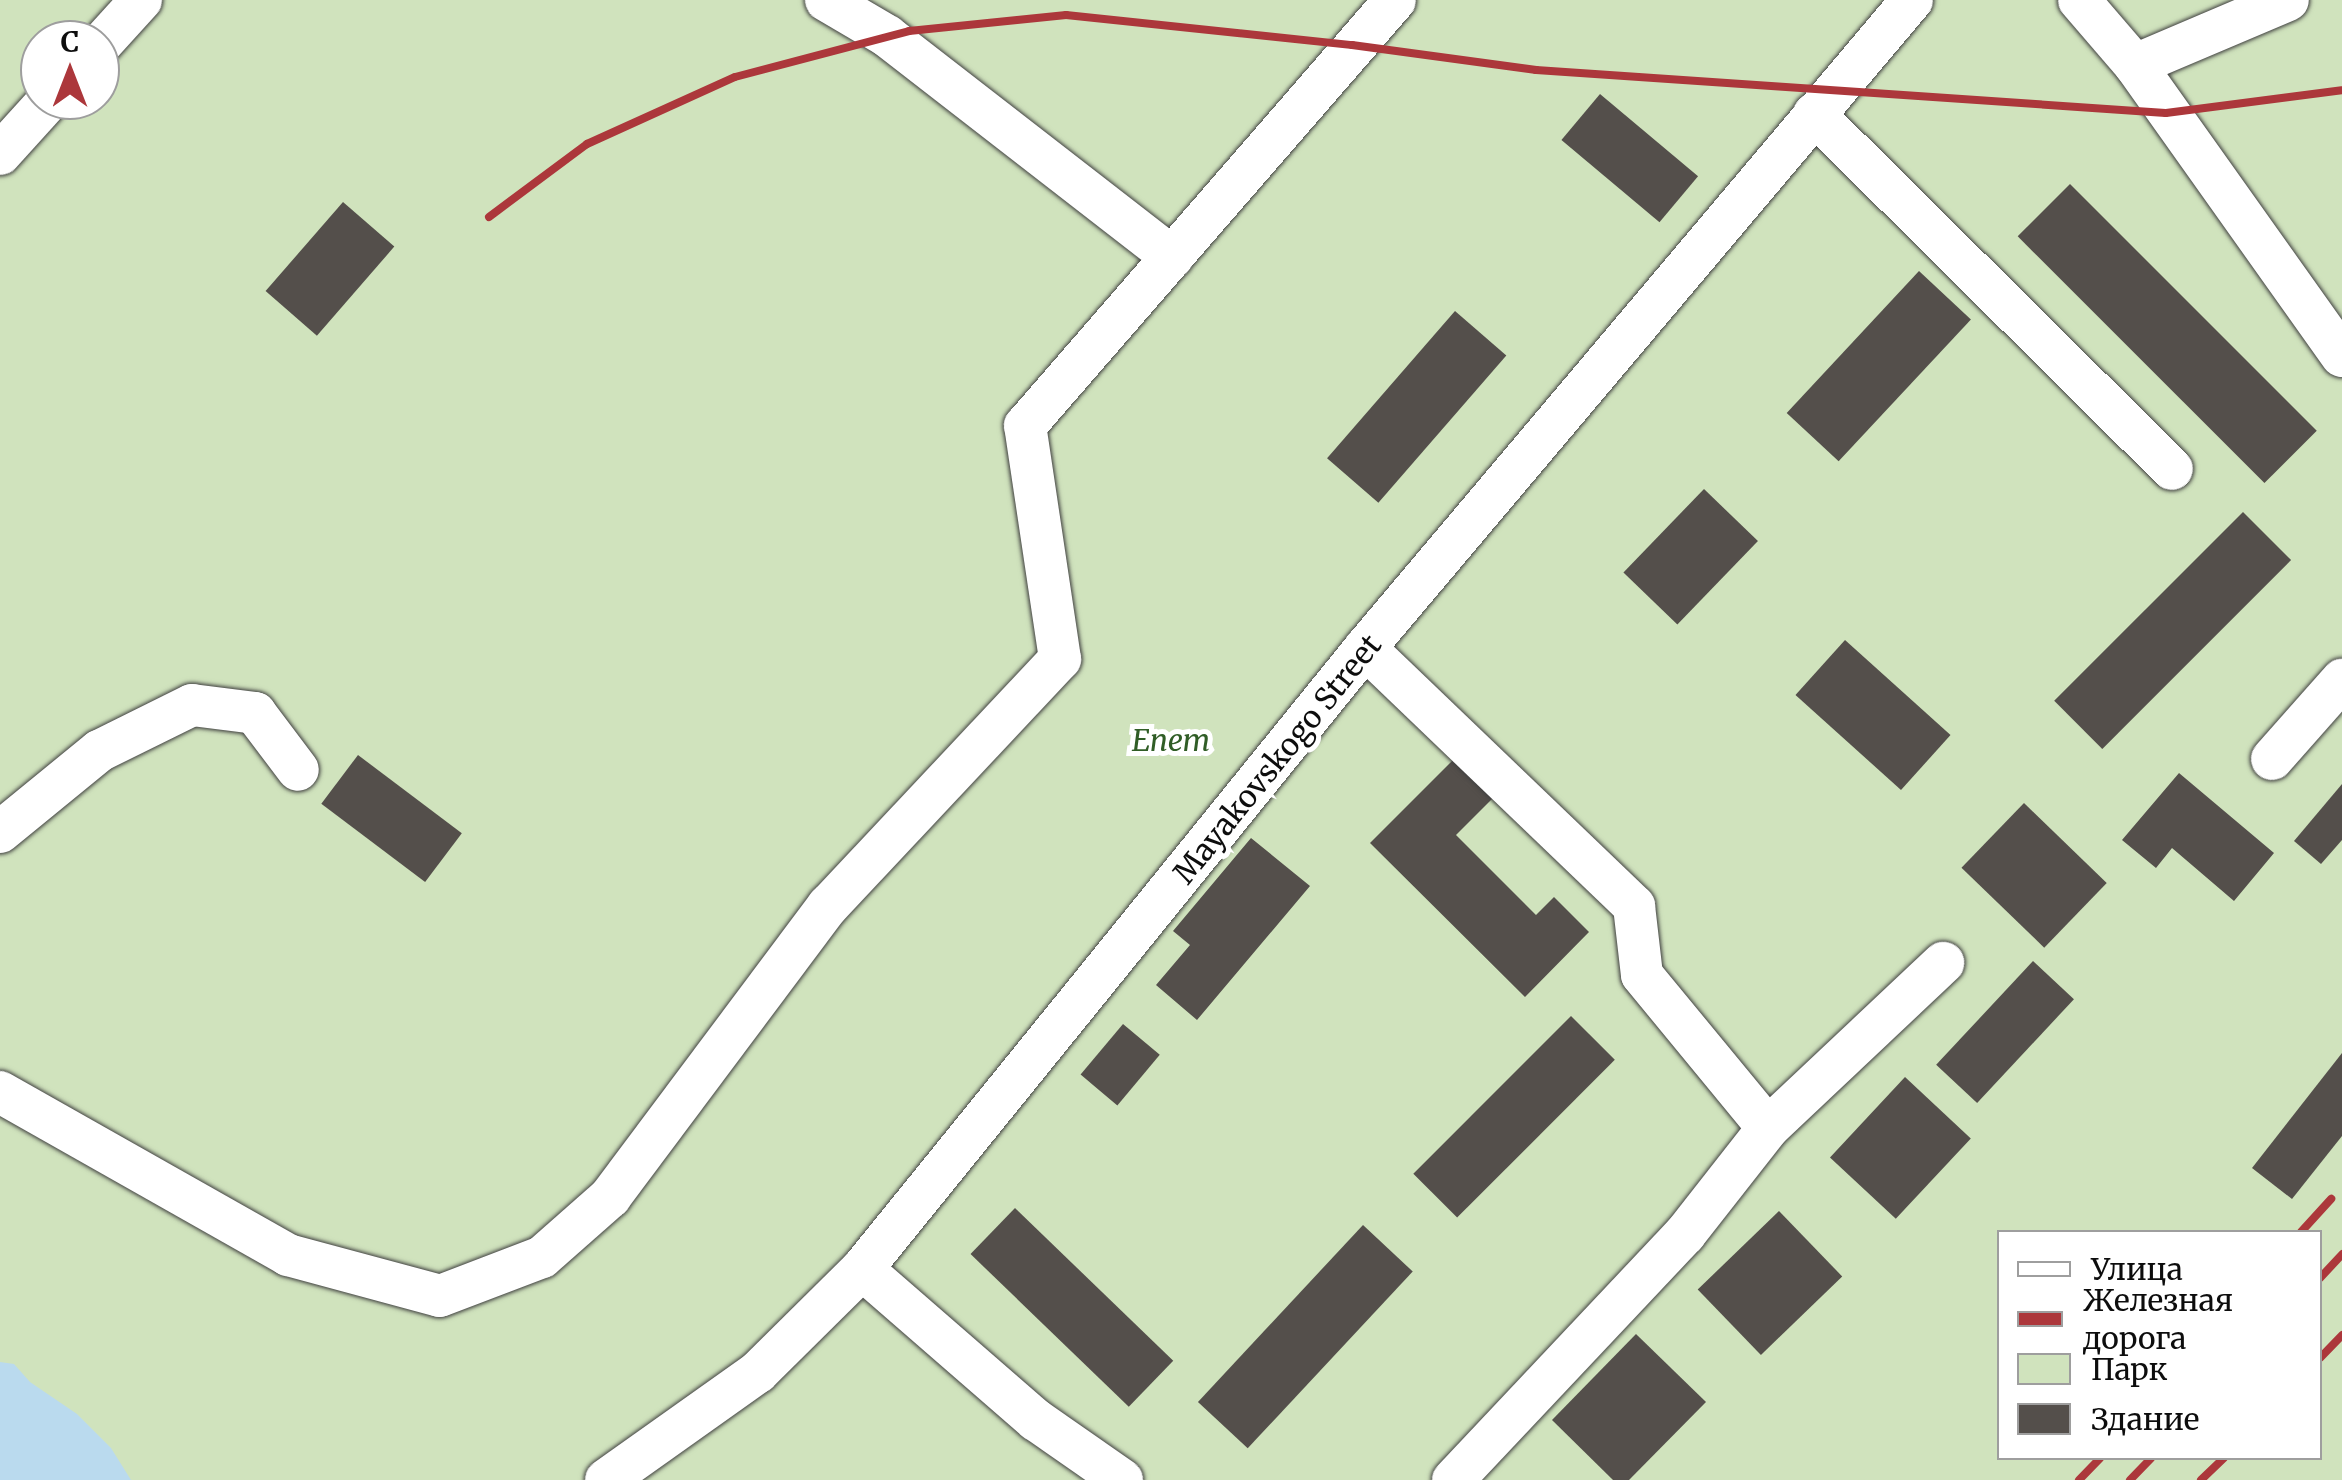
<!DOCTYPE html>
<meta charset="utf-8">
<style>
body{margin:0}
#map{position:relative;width:2342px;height:1480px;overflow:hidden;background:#fdfaef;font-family:Merriweather,serif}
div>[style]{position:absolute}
.green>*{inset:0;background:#d0e3bd}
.water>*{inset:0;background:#badaee}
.building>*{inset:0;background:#544f4b;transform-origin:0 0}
.roads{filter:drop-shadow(0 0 2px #404040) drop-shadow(0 0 2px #404040)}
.minor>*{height:42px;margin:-21px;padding:0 21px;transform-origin:21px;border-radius:21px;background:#fff}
.rail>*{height:8px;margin:-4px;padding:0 4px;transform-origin:4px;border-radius:4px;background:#ac373b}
span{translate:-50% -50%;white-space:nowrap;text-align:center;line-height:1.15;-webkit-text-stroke:10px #fff;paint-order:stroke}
.park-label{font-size:30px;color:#305d26;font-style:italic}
.street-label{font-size:30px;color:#0d0d0d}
.legend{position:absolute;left:1997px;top:1230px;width:325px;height:230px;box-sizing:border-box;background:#fff;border:2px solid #9e9e9e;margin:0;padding:12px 18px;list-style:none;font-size:30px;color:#0d0d0d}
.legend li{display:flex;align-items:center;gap:20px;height:50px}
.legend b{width:50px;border:2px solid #9e9e9e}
.north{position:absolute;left:20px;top:20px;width:100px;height:100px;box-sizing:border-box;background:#fff;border:2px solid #9e9e9e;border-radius:50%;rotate:0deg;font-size:28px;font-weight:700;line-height:40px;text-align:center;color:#0d0d0d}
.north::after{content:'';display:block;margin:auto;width:35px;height:45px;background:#ac373b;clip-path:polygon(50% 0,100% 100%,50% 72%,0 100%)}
</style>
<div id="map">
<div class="green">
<i style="clip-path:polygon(evenodd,0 0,2342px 0,2342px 1480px,0 1480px,0 0,40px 40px,100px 40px,100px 100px,40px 100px,40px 40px,0 0,2000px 1232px,2320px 1232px,2320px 1458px,2000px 1458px,2000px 1232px)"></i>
</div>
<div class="water">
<i style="clip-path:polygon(0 1362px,14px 1364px,30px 1382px,77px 1414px,111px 1448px,131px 1480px,0 1480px)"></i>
</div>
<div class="building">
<i style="left:1600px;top:94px;width:128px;height:60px;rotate:40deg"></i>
<i style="left:2070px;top:184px;width:349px;height:74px;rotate:45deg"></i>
<i style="left:343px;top:202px;width:68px;height:118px;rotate:41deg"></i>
<i style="left:1919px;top:271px;width:71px;height:194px;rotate:43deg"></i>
<i style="left:1455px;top:311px;width:68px;height:195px;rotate:41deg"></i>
<i style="left:1704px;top:489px;width:75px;height:116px;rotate:44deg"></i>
<i style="left:2243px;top:512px;width:68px;height:267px;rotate:45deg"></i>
<i style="left:1845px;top:640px;width:142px;height:74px;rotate:42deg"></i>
<i style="left:358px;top:755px;width:130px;height:61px;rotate:37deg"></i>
<i style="clip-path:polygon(1454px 759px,1493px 798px,1456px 835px,1536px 915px,1554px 897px,1589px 932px,1525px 997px,1370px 843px)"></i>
<i style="clip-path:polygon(2179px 773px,2274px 853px,2234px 901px,2172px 848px,2156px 868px,2122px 840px)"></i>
<i style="clip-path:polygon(2342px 784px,2342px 840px,2321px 864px,2294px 841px)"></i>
<i style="left:2024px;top:803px;width:115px;height:90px;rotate:44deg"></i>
<i style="clip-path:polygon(1251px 838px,1310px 886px,1197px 1020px,1156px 985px,1190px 945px,1173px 931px)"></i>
<i style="left:2033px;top:961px;width:56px;height:142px;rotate:43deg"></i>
<i style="left:1571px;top:1016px;width:62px;height:223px;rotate:45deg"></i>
<i style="left:1123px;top:1024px;width:48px;height:66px;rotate:40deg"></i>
<i style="clip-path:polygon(2342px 1053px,2342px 1136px,2292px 1199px,2252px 1168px)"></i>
<i style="left:1905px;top:1077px;width:90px;height:110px;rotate:43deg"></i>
<i style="left:1015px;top:1208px;width:220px;height:64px;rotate:44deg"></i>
<i style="left:1779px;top:1211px;width:91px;height:113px;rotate:46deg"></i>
<i style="left:1363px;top:1225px;width:68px;height:242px;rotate:43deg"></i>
<i style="clip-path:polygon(1636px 1334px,1706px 1402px,1629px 1480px,1613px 1480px,1552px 1420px)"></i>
</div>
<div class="roads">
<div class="minor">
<i style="left:826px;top:0;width:71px;rotate:30.5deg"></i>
<i style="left:887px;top:36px;width:361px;rotate:37.8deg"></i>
<i style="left:2079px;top:0;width:86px;rotate:49.3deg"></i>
<i style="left:2135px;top:65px;width:357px;rotate:54.6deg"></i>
<i style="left:100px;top:45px;width:61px;rotate:-47.7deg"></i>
<i style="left:2135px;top:65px;width:166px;rotate:-23deg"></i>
<i style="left:1814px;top:114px;width:504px;rotate:44.76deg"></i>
<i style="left:0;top:154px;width:73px;rotate:-47.8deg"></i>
<i style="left:1365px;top:648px;width:373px;rotate:43.8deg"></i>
<i style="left:1634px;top:906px;width:69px;rotate:83.4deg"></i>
<i style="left:1642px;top:975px;width:198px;rotate:50.5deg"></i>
<i style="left:2272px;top:759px;width:106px;rotate:-48.5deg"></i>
<i style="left:0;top:832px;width:128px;rotate:-39.3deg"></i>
<i style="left:99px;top:751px;width:104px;rotate:-26.3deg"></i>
<i style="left:192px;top:705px;width:64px;rotate:7.2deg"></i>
<i style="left:255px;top:713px;width:71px;rotate:53deg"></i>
<i style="left:0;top:1092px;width:331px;rotate:29.5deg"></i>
<i style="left:288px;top:1255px;width:157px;rotate:15.1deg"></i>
<i style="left:440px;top:1296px;width:109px;rotate:-20.9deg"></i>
<i style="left:542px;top:1257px;width:91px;rotate:-41.4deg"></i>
<i style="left:610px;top:1197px;width:364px;rotate:-53.2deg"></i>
<i style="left:828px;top:906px;width:339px;rotate:-46.8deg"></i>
<i style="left:1060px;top:659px;width:236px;rotate:-98.5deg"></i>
<i style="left:1025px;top:426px;width:564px;rotate:-49.02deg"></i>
<i style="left:862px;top:1269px;width:230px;rotate:41deg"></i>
<i style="left:1036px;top:1420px;width:105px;rotate:34.9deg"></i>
<i style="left:606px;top:1480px;width:186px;rotate:-35.4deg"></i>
<i style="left:758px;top:1372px;width:146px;rotate:-44.7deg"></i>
<i style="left:862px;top:1269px;width:799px;rotate:-50.99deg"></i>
<i style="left:1365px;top:648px;width:848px;rotate:-49.83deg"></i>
<i style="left:1453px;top:1480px;width:338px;rotate:-46.7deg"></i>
<i style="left:1685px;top:1234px;width:135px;rotate:-51.9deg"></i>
<i style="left:1768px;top:1128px;width:241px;rotate:-43.3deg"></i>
</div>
</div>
<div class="rail">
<i style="left:489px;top:217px;width:122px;rotate:-36.7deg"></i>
<i style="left:587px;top:144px;width:162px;rotate:-24.4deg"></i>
<i style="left:735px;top:77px;width:180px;rotate:-14.8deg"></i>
<i style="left:909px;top:31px;width:158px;rotate:-5.8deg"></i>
<i style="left:1066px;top:15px;width:288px;rotate:6deg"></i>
<i style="left:1352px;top:45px;width:186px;rotate:7.7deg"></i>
<i style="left:1536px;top:70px;width:631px;rotate:3.9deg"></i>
<i style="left:2166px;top:113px;width:177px;rotate:-7.4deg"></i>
<i style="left:2301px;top:1232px;width:45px;rotate:-47.7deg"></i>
<i style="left:2320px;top:1278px;width:33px;rotate:-47deg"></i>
<i style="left:2320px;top:1358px;width:32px;rotate:-46deg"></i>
<i style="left:2079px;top:1480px;width:30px;rotate:-46deg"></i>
<i style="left:2130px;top:1480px;width:30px;rotate:-46deg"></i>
<i style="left:2201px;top:1480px;width:32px;rotate:-44deg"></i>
</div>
<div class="park-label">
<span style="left:1171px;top:740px">Enem</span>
</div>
<div class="street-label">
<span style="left:1277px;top:759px;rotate:-51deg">Mayakovskogo Street</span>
</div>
<ul class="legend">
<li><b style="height:12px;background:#fff"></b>Улица</li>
<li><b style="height:12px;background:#ac373b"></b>Железная дорога</li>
<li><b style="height:28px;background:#d0e3bd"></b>Парк</li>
<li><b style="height:28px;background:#544f4b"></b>Здание</li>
</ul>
<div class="north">С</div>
</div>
